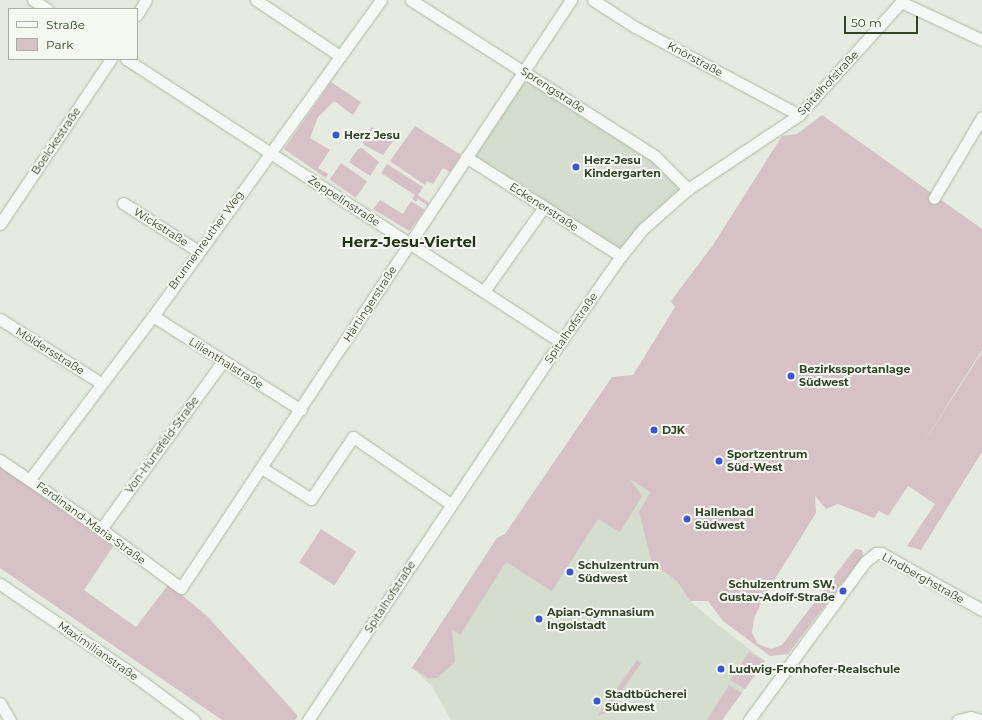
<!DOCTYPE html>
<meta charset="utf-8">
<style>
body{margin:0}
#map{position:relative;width:982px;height:720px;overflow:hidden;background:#e5ebe0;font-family:Montserrat,sans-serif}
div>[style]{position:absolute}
.built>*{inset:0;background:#d4ddce}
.green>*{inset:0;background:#d5c1c6;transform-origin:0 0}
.roads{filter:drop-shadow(0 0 1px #acb6a5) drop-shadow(0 0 1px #acb6a5)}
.minor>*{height:11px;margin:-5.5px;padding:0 5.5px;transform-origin:5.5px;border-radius:5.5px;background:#f5f8f4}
.dots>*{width:11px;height:11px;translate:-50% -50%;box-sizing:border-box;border:2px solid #f4f8f0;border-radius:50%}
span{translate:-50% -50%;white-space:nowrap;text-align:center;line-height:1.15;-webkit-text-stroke:4px #f4f8f0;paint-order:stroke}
.street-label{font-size:11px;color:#324427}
.poi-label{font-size:11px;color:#324427;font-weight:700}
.left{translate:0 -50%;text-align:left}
.right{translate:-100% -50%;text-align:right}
.district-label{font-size:15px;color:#233519;font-weight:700}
.legend{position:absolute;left:8px;top:8px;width:130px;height:52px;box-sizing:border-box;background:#f4f8f0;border:1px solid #a6b0a0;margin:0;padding:5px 7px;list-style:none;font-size:12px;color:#324427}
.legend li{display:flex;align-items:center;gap:8px;height:20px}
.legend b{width:20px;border:1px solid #a6b0a0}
.scale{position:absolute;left:844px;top:16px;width:74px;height:18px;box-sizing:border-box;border:2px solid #324427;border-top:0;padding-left:5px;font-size:12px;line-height:14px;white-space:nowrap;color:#324427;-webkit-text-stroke:3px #f4f8f0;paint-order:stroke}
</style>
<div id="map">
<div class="built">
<i style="clip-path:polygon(526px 78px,653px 158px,682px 186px,641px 224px,621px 250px,474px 156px)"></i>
<i style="clip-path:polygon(569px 441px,650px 492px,652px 563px,677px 581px,690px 601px,718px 625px,765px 661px,722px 720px,451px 720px,432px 686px,412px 668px,497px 538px,505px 534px)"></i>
</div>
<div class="green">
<i style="clip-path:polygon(331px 82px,361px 102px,353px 115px,334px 101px,318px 117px,310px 138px,330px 150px,318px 168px,328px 174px,326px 178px,284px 149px)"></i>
<i style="clip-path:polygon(822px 115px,982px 229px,982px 350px,917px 453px,982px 352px,982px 452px,921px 550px,907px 546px,935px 504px,908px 486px,888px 516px,879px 511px,874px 518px,838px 504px,826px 509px,815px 496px,816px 513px,765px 595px,754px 618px,752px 633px,758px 644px,771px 649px,782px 645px,855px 549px,862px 550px,863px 556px,788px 654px,770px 656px,723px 621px,708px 601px,690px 601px,677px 581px,652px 563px,639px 512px,650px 492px,630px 479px,642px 496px,620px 532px,598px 519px,552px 591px,506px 562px,460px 635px,452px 629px,455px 662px,437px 678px,428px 678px,412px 668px,497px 538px,505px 534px,612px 377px,633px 375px,675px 307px,671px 301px,713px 245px,782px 136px,797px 134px)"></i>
<i style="clip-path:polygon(415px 126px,461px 155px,450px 172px,443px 168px,433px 184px,427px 181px,425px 185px,390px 161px)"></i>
<i style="clip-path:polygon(372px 127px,393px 141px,383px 155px,364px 145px,363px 141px)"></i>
<i style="clip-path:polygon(362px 148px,379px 162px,370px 176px,349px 162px,358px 149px)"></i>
<i style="left:341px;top:163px;width:32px;height:20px;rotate:35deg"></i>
<i style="clip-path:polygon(387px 164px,423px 187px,418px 195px,429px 203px,428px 206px,418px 199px,416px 202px,412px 199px,415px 195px,381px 173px)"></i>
<i style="clip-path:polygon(380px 200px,403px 214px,411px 201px,425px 210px,409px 231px,373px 209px)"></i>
<i style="clip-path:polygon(0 467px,114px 545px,84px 590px,136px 627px,169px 584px,208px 617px,298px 716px,295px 720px,222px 720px,0 568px)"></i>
<i style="left:321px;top:529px;width:42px;height:40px;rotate:33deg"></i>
<i style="clip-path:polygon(749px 652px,765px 661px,745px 689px,730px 680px,738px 669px,743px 672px,745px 667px,741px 664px)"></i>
<i style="clip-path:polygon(637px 660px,641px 663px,606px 713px,598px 715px)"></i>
<i style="clip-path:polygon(729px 685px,742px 693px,722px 720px,707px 720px)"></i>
</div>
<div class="roads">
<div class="minor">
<i style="left:33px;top:0;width:17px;rotate:33deg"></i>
<i style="left:256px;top:0;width:101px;rotate:33.7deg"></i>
<i style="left:411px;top:0;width:290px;rotate:32.6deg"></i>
<i style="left:655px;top:156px;width:47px;rotate:45deg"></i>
<i style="left:593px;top:0;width:50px;rotate:32.7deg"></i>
<i style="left:635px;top:27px;width:186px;rotate:28.2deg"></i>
<i style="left:901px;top:2px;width:89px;rotate:25.1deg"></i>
<i style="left:137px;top:15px;width:17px;rotate:-59deg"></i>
<i style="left:126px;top:59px;width:519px;rotate:33.05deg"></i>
<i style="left:466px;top:157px;width:184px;rotate:32.6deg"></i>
<i style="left:934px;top:198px;width:94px;rotate:-59.3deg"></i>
<i style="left:123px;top:203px;width:89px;rotate:32.6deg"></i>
<i style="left:0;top:224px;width:199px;rotate:-56.1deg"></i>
<i style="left:484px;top:291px;width:103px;rotate:-54.5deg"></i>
<i style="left:153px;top:316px;width:175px;rotate:32.4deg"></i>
<i style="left:0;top:319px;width:120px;rotate:32.4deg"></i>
<i style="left:0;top:460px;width:122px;rotate:34.3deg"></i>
<i style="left:101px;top:529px;width:99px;rotate:36.4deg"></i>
<i style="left:181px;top:588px;width:706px;rotate:-56.45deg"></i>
<i style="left:262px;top:468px;width:58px;rotate:32.3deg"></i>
<i style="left:311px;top:499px;width:75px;rotate:-55.9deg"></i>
<i style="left:353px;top:437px;width:119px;rotate:34.4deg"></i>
<i style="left:30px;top:479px;width:204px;rotate:-53deg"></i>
<i style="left:153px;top:316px;width:390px;rotate:-54.2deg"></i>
<i style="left:101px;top:529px;width:208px;rotate:-54deg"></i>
<i style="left:0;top:584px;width:150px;rotate:34.1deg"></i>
<i style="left:124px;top:668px;width:87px;rotate:36.6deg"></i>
<i style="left:0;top:703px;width:20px;rotate:60deg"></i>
<i style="left:308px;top:720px;width:441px;rotate:-56.3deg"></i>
<i style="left:553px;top:353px;width:118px;rotate:-55deg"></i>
<i style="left:621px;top:256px;width:36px;rotate:-51deg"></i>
<i style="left:644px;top:228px;width:59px;rotate:-41.6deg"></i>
<i style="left:688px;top:189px;width:133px;rotate:-33.7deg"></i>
<i style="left:799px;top:115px;width:155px;rotate:-47.9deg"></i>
<i style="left:749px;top:720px;width:196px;rotate:-53.7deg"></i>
<i style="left:865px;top:562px;width:14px;rotate:-39deg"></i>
<i style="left:876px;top:553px;width:5px"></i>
<i style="left:881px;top:553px;width:116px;rotate:29.4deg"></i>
<i style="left:958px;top:720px;width:13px;rotate:-13deg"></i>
<i style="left:971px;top:717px;width:10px;rotate:17deg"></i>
</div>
</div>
<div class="dots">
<i style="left:336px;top:135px;background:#3a55db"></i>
<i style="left:576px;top:167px;background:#3a55db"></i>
<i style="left:791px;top:376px;background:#3a55db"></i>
<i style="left:654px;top:430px;background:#3a55db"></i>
<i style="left:719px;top:461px;background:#3a55db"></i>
<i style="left:687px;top:519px;background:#3a55db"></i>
<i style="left:570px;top:572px;background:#3a55db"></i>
<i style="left:843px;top:591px;background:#3a55db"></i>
<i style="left:539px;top:619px;background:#3a55db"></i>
<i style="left:721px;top:669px;background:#3a55db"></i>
<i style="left:597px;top:701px;background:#3a55db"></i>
</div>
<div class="street-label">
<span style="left:695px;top:59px;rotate:28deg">Knörstraße</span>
<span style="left:828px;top:83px;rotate:-47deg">Spitalhofstraße</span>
<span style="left:553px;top:90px;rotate:33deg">Sprengstraße</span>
<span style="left:56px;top:141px;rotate:-56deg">Boelckestraße</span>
<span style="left:344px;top:201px;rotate:33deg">Zeppelinstraße</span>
<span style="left:544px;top:207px;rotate:33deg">Eckenerstraße</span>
<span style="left:161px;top:227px;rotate:32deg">Wickstraße</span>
<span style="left:206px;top:240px;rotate:-54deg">Brunnenreuther Weg</span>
<span style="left:370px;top:304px;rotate:-57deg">Härtingerstraße</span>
<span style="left:571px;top:328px;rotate:-55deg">Spitalhofstraße</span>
<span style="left:50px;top:351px;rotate:32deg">Möldersstraße</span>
<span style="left:226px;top:363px;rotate:32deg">Lilienthalstraße</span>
<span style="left:162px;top:445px;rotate:-54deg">Von-Hünefeld-Straße</span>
<span style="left:91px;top:523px;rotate:36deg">Ferdinand-Maria-Straße</span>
<span style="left:923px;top:578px;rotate:29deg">Lindberghstraße</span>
<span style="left:390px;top:597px;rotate:-57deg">Spitalhofstraße</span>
<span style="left:98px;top:651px;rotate:35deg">Maximilianstraße</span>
</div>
<div class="poi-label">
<span class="left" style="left:344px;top:135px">Herz Jesu</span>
<span class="left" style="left:584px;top:167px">Herz-Jesu<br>Kindergarten</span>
<span class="left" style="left:799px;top:376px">Bezirkssportanlage<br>Südwest</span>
<span class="left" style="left:662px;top:430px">DJK</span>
<span class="left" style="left:727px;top:461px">Sportzentrum<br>Süd-West</span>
<span class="left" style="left:695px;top:519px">Hallenbad<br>Südwest</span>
<span class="left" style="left:578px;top:572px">Schulzentrum<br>Südwest</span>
<span class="right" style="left:835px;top:591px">Schulzentrum SW,<br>Gustav-Adolf-Straße</span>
<span class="left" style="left:547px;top:619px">Apian-Gymnasium<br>Ingolstadt</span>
<span class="left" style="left:729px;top:669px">Ludwig-Fronhofer-Realschule</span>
<span class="left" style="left:605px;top:701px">Stadtbücherei<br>Südwest</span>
</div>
<div class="district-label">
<span style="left:409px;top:242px">Herz-Jesu-Viertel</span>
</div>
<ul class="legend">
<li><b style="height:5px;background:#f5f8f4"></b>Straße</li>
<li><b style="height:11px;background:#d5c1c6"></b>Park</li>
</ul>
<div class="scale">50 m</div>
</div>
